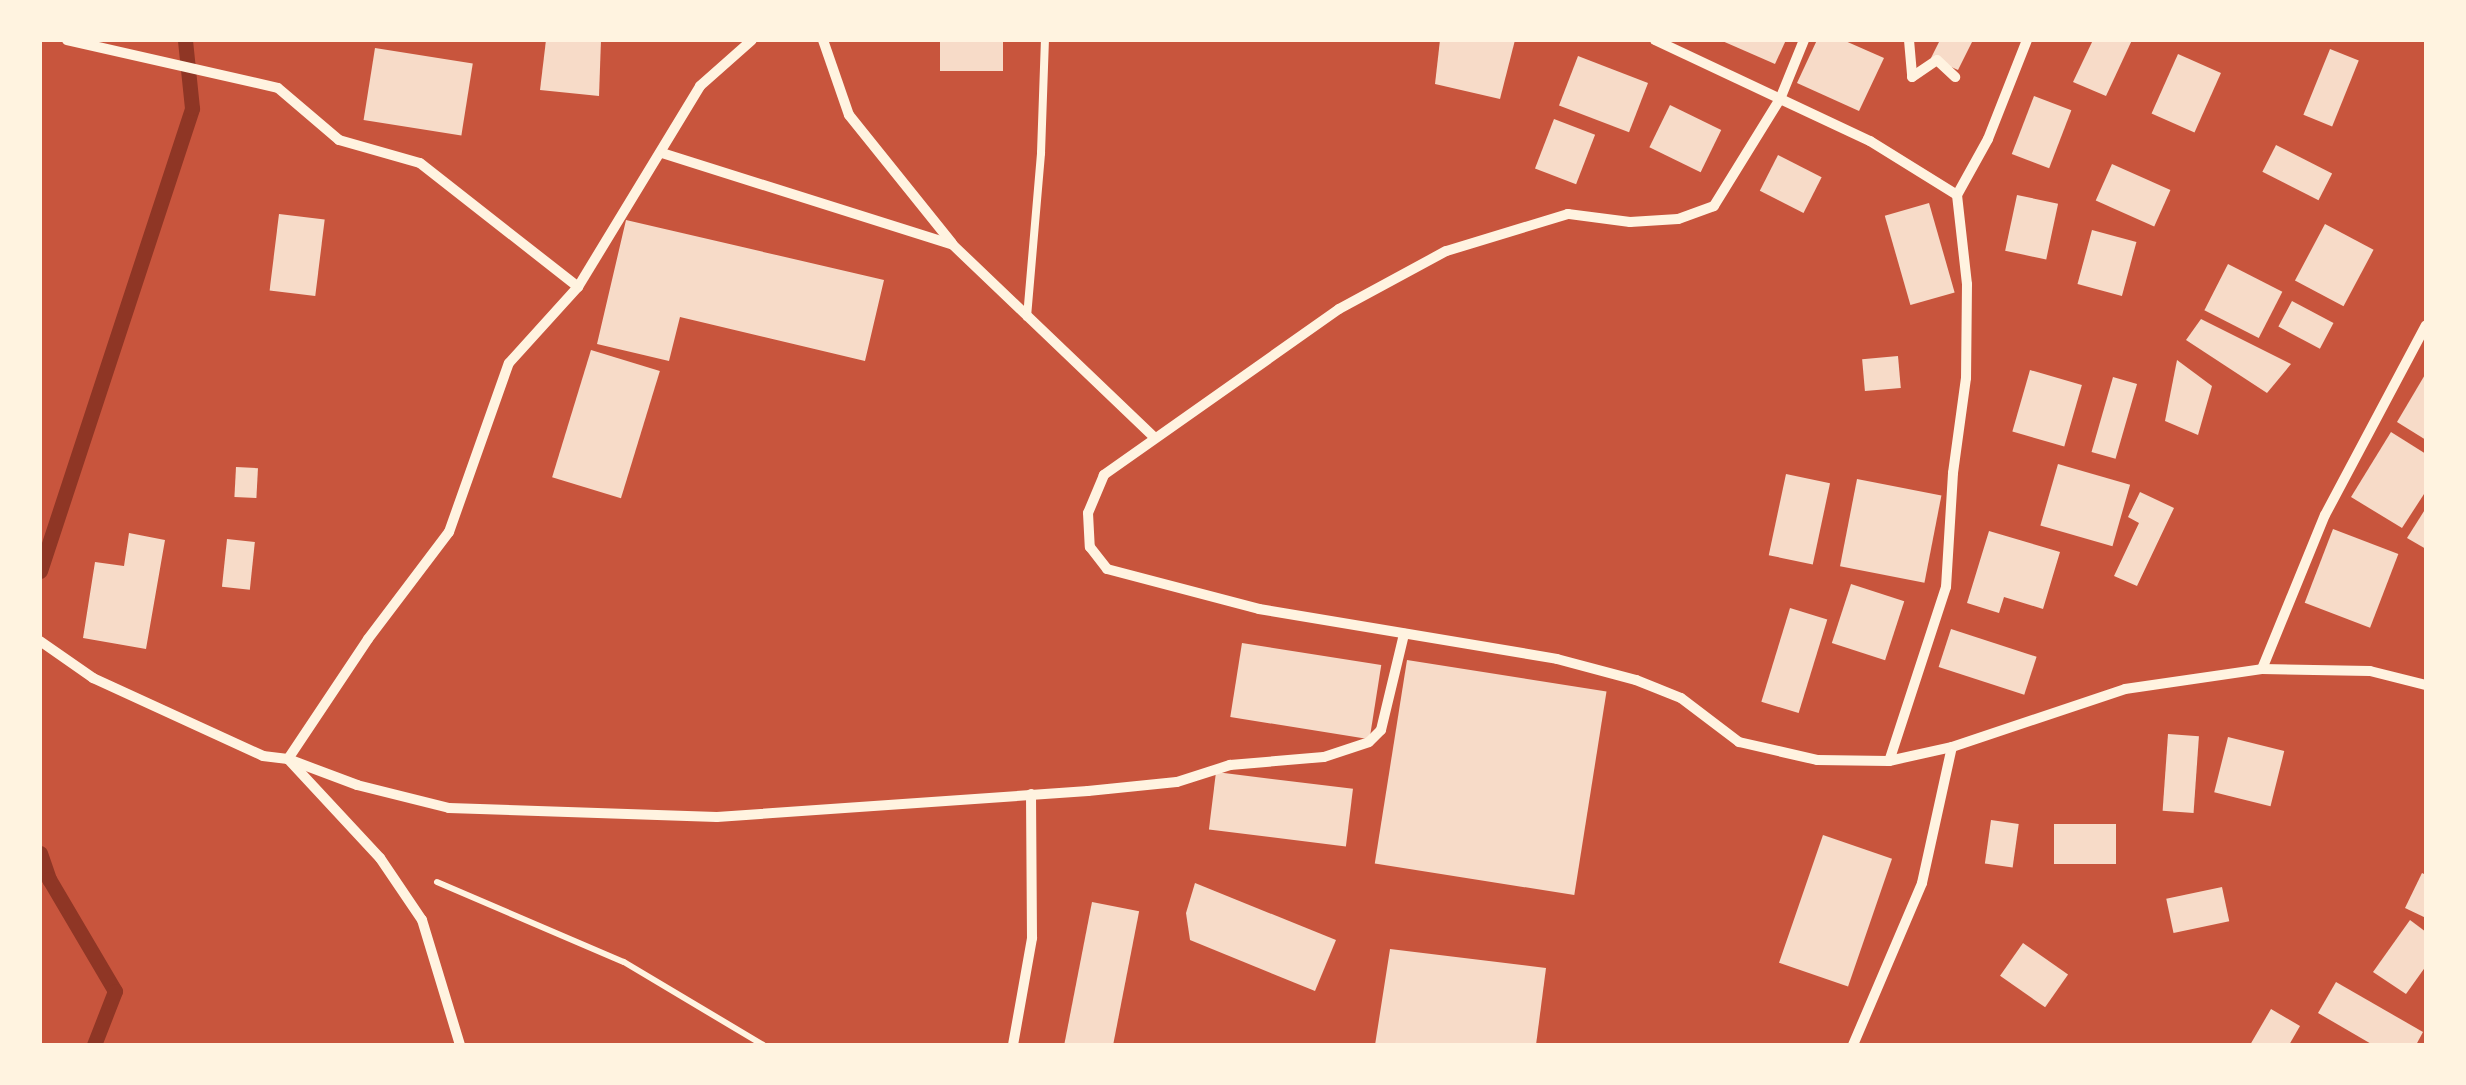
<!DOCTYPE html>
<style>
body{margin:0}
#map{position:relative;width:2466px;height:1085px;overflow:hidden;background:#c8553d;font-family:"Crimson Pro",serif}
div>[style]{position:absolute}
.stream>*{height:15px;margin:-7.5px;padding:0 7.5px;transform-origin:7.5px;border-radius:7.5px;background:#8f3625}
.building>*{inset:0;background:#f7dbc8;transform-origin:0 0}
.path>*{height:6px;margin:-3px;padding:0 3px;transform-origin:3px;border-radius:3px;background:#fff3e0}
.service>*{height:8px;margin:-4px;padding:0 4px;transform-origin:4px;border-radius:4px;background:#fff3e0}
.minor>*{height:10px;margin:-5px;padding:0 5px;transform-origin:5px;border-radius:5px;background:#fff3e0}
span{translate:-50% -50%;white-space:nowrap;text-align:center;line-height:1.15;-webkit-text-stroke:8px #fff3e0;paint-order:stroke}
.frame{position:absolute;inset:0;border:42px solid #fff3e0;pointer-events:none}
</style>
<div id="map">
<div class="stream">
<i style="left:40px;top:571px;width:487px;rotate:-71.8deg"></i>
<i style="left:192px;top:108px;width:68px;rotate:-95.9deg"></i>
<i style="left:40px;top:853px;width:28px;rotate:71deg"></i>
<i style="left:49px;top:879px;width:130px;rotate:59.5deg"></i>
<i style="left:115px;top:991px;width:58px;rotate:111.3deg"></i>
</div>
<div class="building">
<i style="clip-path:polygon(546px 40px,601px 40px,599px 96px,540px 90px)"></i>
<i style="left:940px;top:40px;width:63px;height:31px"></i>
<i style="clip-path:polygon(1440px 40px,1515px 40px,1500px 99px,1435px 84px)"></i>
<i style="clip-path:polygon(1720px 40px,1786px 40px,1775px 64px)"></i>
<i style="clip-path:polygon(1817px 40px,1843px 40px,1884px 58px,1859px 111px,1797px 83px)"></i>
<i style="clip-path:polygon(1940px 40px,1973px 40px,1958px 70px,1931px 58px)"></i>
<i style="clip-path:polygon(2093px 40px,2132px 40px,2106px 96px,2073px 82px)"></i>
<i style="left:375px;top:48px;width:99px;height:73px;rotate:9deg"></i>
<i style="left:2330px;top:49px;width:31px;height:71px;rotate:22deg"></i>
<i style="left:2178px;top:54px;width:47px;height:65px;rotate:24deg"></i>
<i style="left:1578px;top:56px;width:75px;height:53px;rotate:21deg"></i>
<i style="left:2034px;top:96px;width:40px;height:62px;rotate:21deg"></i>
<i style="left:1670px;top:105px;width:57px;height:47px;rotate:26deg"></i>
<i style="left:1554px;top:119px;width:44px;height:53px;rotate:21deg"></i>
<i style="left:2276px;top:145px;width:63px;height:30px;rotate:27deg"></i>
<i style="left:1778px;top:155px;width:49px;height:40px;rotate:27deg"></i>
<i style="left:2112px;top:164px;width:64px;height:40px;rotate:24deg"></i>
<i style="left:2017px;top:195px;width:42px;height:57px;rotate:12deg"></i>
<i style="left:1929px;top:203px;width:93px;height:46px;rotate:74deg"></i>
<i style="left:279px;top:214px;width:46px;height:77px;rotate:7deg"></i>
<i style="clip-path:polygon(626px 220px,884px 280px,865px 361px,680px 317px,669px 361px,597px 344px)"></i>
<i style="left:2325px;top:224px;width:55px;height:64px;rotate:28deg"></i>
<i style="left:2092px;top:230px;width:46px;height:56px;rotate:15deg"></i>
<i style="left:2228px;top:264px;width:61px;height:52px;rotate:27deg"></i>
<i style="left:2292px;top:301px;width:47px;height:29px;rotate:28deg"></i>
<i style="clip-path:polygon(2201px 319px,2291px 364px,2267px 393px,2186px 340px)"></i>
<i style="left:591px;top:350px;width:72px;height:133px;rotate:17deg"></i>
<i style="left:1898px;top:356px;width:32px;height:36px;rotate:85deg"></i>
<i style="clip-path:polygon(2177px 360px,2212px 386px,2198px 435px,2165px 421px)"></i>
<i style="left:2030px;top:370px;width:54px;height:64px;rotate:16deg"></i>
<i style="clip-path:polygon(2426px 373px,2426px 440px,2397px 422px)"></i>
<i style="left:2113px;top:377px;width:25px;height:78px;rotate:16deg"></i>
<i style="clip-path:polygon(2391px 432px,2426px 454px,2426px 491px,2402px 528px,2351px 497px)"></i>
<i style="left:2058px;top:464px;width:75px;height:64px;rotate:16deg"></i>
<i style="left:236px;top:467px;width:22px;height:30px;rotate:3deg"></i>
<i style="left:1786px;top:474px;width:45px;height:83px;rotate:12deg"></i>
<i style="left:1857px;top:479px;width:86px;height:89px;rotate:11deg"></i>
<i style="clip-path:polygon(2140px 492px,2174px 508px,2137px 586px,2114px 576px,2139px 523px,2128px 517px)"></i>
<i style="clip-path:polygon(2426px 508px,2426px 549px,2407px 538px)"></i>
<i style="left:2333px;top:529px;width:70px;height:79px;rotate:21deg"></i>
<i style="clip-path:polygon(1989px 531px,2060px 552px,2043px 609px,2004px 597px,1999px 613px,1967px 603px)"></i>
<i style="clip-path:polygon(129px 533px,165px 540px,146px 649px,83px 638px,95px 562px,124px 566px)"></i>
<i style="left:227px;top:539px;width:28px;height:48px;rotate:6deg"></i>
<i style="left:1851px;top:584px;width:56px;height:62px;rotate:18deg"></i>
<i style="left:1790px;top:608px;width:39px;height:98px;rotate:17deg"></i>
<i style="left:1951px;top:629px;width:90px;height:40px;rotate:18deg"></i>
<i style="left:1242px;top:643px;width:141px;height:75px;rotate:9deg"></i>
<i style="left:1407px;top:660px;width:202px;height:206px;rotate:9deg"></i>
<i style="left:2168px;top:734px;width:31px;height:77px;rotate:4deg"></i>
<i style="left:2228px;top:737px;width:58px;height:57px;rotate:14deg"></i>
<i style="left:1216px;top:772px;width:138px;height:58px;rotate:7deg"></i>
<i style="left:1991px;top:820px;width:28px;height:44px;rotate:8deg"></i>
<i style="left:2054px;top:824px;width:62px;height:40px"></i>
<i style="left:1823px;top:835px;width:73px;height:135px;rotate:19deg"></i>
<i style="clip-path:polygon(2422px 873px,2426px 875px,2426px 918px,2405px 908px)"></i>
<i style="clip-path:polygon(1195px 883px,1336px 940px,1315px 991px,1190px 940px,1186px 913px)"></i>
<i style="left:2222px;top:887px;width:35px;height:57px;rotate:78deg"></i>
<i style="left:1092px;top:902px;width:48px;height:145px;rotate:11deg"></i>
<i style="clip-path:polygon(2410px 920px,2426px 932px,2426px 966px,2406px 994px,2373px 972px)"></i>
<i style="left:2023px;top:943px;width:55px;height:40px;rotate:35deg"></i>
<i style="clip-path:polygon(1390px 949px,1546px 968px,1536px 1045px,1375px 1045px)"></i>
<i style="clip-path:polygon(2336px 982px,2423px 1032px,2416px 1045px,2373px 1045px,2318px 1013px)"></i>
<i style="clip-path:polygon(2271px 1009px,2300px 1026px,2289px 1045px,2250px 1045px)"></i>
</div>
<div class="path">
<i style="left:437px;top:882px;width:203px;rotate:23.2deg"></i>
<i style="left:624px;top:962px;width:162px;rotate:30.8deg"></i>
</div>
<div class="service">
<i style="left:1027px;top:317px;width:165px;rotate:-85.1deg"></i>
<i style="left:1041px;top:153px;width:113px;rotate:-88deg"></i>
</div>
<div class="minor">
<i style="left:67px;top:40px;width:216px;rotate:12.8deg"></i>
<i style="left:278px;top:88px;width:80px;rotate:40.4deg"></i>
<i style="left:339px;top:140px;width:84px;rotate:15.9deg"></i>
<i style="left:420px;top:163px;width:201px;rotate:38.1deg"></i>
<i style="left:823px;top:40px;width:79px;rotate:70.9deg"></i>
<i style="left:849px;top:115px;width:164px;rotate:51.2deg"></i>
<i style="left:1655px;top:40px;width:238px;rotate:25.2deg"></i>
<i style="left:1870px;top:141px;width:102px;rotate:31.8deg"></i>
<i style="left:1957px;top:195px;width:90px;rotate:83.6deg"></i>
<i style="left:1967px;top:284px;width:94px;rotate:90.6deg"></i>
<i style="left:1966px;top:378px;width:96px;rotate:97.8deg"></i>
<i style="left:1953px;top:473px;width:114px;rotate:93.5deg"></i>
<i style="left:1946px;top:587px;width:183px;rotate:108.1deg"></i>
<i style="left:1804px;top:40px;width:64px;rotate:112.1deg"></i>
<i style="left:1780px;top:99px;width:126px;rotate:121.7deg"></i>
<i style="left:1714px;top:206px;width:38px;rotate:160deg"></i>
<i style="left:1678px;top:219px;width:48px;rotate:176.4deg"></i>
<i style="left:1630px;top:222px;width:63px;rotate:-172.6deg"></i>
<i style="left:1568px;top:214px;width:127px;rotate:163.1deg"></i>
<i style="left:1446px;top:251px;width:122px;rotate:151.5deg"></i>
<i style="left:1339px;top:309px;width:288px;rotate:144.8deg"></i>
<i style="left:1104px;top:475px;width:41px;rotate:112.8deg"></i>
<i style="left:1088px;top:513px;width:34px;rotate:87deg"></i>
<i style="left:1090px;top:547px;width:28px;rotate:52deg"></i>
<i style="left:1107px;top:569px;width:157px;rotate:14.7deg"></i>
<i style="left:1259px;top:609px;width:302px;rotate:9.5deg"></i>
<i style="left:1557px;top:659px;width:82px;rotate:14.9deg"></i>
<i style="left:1636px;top:680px;width:48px;rotate:21.8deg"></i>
<i style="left:1681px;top:698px;width:73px;rotate:37.2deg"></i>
<i style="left:1739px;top:742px;width:80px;rotate:13deg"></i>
<i style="left:1817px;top:760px;width:72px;rotate:0.8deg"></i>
<i style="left:1889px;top:761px;width:65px;rotate:-12.5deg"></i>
<i style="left:1952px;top:747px;width:182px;rotate:-18.5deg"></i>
<i style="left:2125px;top:689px;width:138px;rotate:-8.3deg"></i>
<i style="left:2262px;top:669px;width:108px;rotate:1.1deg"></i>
<i style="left:2370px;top:671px;width:58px;rotate:14deg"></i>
<i style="left:1909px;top:40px;width:37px;rotate:85deg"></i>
<i style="left:1912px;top:77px;width:30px;rotate:-34deg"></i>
<i style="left:1937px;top:60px;width:25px;rotate:43deg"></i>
<i style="left:662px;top:153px;width:305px;rotate:17.5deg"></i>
<i style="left:953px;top:245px;width:277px;rotate:43.7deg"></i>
<i style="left:1957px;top:195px;width:64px;rotate:-61deg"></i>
<i style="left:1988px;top:139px;width:106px;rotate:-68.5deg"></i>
<i style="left:40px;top:641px;width:65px;rotate:34.9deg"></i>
<i style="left:93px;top:678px;width:187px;rotate:24.6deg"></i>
<i style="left:263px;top:756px;width:25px;rotate:7deg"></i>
<i style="left:288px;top:759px;width:74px;rotate:20.6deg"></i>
<i style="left:357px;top:785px;width:95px;rotate:14deg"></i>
<i style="left:449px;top:808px;width:268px;rotate:1.9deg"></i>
<i style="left:717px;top:817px;width:372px;rotate:-4deg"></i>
<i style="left:1088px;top:791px;width:89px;rotate:-5.8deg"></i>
<i style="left:1177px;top:782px;width:56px;rotate:-17.8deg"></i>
<i style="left:1230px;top:765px;width:94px;rotate:-4.9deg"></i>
<i style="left:1324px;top:757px;width:47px;rotate:-18.4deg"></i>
<i style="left:1369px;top:742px;width:17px;rotate:-45deg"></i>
<i style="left:1381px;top:730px;width:99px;rotate:-76.5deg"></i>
<i style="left:2262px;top:669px;width:166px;rotate:-67.8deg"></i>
<i style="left:2325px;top:515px;width:215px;rotate:-62deg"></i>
<i style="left:460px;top:1045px;width:131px;rotate:-106.9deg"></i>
<i style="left:422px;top:920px;width:75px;rotate:-124.1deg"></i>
<i style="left:380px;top:858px;width:135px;rotate:-132.9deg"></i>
<i style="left:288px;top:759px;width:144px;rotate:-56.3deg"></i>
<i style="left:368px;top:639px;width:134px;rotate:-52.9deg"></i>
<i style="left:449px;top:532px;width:179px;rotate:-70.5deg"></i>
<i style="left:509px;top:363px;width:103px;rotate:-47.8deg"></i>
<i style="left:578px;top:287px;width:235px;rotate:-58.7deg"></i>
<i style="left:700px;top:86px;width:69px;rotate:-41.5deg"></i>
<i style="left:1013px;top:1045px;width:109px;rotate:-79.9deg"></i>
<i style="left:1032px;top:938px;width:144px;rotate:-90.4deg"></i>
<i style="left:1853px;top:1045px;width:176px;rotate:-66.9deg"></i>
<i style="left:1922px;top:883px;width:139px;rotate:-77.6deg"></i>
</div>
<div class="frame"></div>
</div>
